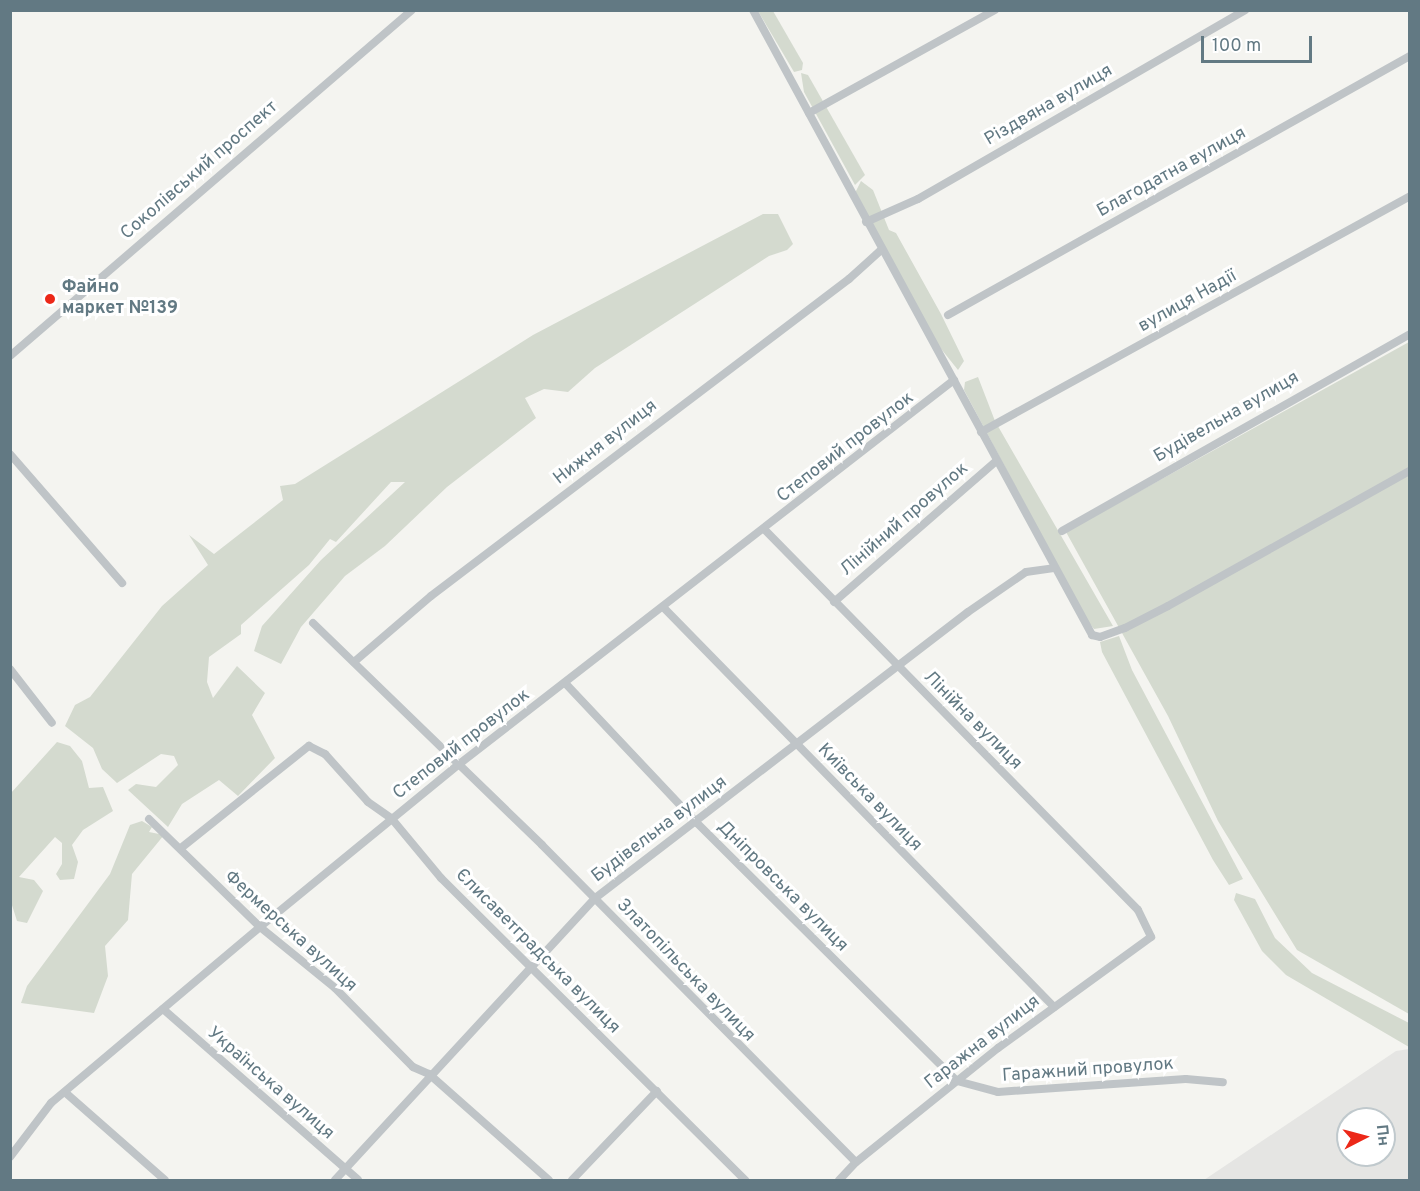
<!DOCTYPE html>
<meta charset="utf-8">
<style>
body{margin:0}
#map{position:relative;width:1420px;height:1191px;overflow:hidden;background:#f4f4f0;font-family:Overpass,sans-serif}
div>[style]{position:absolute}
.built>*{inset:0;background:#e5e5e3}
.green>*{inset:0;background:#d4dacf}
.minor>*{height:8px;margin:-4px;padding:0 4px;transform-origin:4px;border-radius:4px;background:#bfc4c7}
.dots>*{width:16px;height:16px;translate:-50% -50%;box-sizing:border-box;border:3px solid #fff;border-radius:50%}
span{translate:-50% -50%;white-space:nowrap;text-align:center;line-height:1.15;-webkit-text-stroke:6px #fff;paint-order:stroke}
.street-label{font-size:18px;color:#627983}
.poi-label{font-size:18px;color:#627983;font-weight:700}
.left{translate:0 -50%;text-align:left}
.frame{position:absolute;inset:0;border:12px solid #627983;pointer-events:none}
.north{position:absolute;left:1336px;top:1107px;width:60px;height:60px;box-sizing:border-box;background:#fff;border:2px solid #c0c9cd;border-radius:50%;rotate:84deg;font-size:16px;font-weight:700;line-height:24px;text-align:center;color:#627983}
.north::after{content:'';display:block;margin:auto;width:21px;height:27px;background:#ec2818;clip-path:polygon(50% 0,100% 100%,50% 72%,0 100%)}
.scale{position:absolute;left:1201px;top:36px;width:111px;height:27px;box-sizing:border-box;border:3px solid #627983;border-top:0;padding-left:8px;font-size:18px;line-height:21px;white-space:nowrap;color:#627983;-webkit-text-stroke:4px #fff;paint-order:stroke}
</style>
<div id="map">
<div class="built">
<i style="clip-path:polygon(evenodd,1409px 1049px,1409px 1180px,1204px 1180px,1396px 1051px,1409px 1049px,1348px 1119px,1384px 1119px,1384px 1155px,1348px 1155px,1348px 1119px)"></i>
</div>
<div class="green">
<i style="clip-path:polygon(758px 11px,773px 11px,803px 63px,802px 70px,794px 72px)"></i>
<i style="clip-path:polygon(801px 73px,808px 75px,865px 175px,855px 185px,804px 92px)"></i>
<i style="clip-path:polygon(861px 181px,873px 190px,889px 230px,896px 233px,941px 314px,964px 361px,958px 370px,938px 345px,854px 195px)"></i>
<i style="clip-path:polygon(763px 214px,778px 214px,793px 244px,787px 250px,769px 256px,595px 368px,568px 392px,544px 389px,525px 398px,536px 418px,447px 487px,385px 546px,345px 576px,301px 627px,281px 664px,254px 651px,262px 626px,321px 560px,405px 482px,391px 482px,336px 542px,330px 539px,309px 565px,241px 625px,241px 634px,209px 657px,207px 682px,213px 698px,237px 666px,265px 693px,252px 715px,275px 758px,238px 796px,219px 780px,182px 804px,168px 827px,128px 790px,136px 784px,156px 787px,178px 765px,174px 756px,161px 754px,117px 783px,102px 769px,93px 748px,65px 726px,75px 705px,90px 697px,162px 606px,208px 565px,189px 535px,214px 554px,283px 500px,280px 486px,295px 484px,533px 335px)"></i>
<i style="clip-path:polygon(1409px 342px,1409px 1014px,1297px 950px,1218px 821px,1168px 716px,1066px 532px)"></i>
<i style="clip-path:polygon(978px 377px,995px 421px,1113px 626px,1094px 629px,1086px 619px,964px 390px,965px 382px)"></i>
<i style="clip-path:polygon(1119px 636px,1132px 670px,1243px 879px,1229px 885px,1213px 860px,1102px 652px,1100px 642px)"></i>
<i style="clip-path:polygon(57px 742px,70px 746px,82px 761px,89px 788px,103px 787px,113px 811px,83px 830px,72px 845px,78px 862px,74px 879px,60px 880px,56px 874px,62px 864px,62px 843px,55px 837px,19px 877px,34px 880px,43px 891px,27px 923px,17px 921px,11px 902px,11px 793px)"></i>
<i style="clip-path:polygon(142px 821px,152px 827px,149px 832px,164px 835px,132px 874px,128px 920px,105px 946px,108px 976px,94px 1013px,21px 1003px,27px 986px,110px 874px,130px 825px)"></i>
<i style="clip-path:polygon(1236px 893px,1255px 899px,1275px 938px,1312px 973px,1409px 1023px,1409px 1047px,1286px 975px,1262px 951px,1234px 900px)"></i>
</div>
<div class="minor">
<i style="left:753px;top:10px;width:711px;rotate:61.52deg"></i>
<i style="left:1092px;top:635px;width:8px;rotate:14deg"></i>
<i style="left:1100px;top:637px;width:27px;rotate:-20deg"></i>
<i style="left:1125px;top:628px;width:48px;rotate:-27.1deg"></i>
<i style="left:1168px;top:606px;width:277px;rotate:-29.2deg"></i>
<i style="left:809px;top:113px;width:213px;rotate:-29deg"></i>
<i style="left:866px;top:222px;width:57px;rotate:-23.9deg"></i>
<i style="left:918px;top:199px;width:378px;rotate:-30deg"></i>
<i style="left:948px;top:315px;width:530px;rotate:-29.28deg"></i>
<i style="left:10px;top:356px;width:530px;rotate:-40.72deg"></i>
<i style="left:981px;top:432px;width:490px;rotate:-28.8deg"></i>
<i style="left:10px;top:454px;width:171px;rotate:49deg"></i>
<i style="left:765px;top:530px;width:532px;rotate:45.53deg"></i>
<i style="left:1138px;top:910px;width:30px;rotate:64deg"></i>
<i style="left:1151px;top:937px;width:189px;rotate:144deg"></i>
<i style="left:998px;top:1048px;width:182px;rotate:141.2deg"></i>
<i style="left:856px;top:1162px;width:25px;rotate:133deg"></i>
<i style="left:1062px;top:531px;width:400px;rotate:-29.5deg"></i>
<i style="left:834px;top:602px;width:215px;rotate:-41deg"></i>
<i style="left:664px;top:608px;width:558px;rotate:45.65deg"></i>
<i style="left:313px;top:623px;width:319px;rotate:44.1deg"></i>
<i style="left:542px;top:845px;width:446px;rotate:45.3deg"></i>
<i style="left:354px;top:662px;width:101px;rotate:-40.6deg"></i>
<i style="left:431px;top:596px;width:525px;rotate:-37.18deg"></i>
<i style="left:849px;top:279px;width:42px;rotate:-42.1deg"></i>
<i style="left:10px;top:669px;width:68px;rotate:52.1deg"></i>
<i style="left:566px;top:684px;width:191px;rotate:46.7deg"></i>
<i style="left:697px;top:823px;width:366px;rotate:44.8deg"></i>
<i style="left:957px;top:1081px;width:42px;rotate:15deg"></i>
<i style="left:998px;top:1092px;width:188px;rotate:-4deg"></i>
<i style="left:1186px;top:1079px;width:37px;rotate:5deg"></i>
<i style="left:149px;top:819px;width:155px;rotate:44.2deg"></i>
<i style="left:260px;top:927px;width:97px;rotate:39.1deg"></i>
<i style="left:335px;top:988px;width:111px;rotate:45.4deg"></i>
<i style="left:413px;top:1067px;width:17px;rotate:24deg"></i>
<i style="left:429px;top:1074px;width:160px;rotate:41.5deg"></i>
<i style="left:181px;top:848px;width:164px;rotate:-38.6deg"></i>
<i style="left:309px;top:746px;width:18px;rotate:27deg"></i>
<i style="left:325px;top:754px;width:64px;rotate:48.1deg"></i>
<i style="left:368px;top:802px;width:29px;rotate:35deg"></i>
<i style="left:392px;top:819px;width:77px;rotate:50.3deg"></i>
<i style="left:441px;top:878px;width:429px;rotate:44.8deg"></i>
<i style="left:163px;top:1009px;width:259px;rotate:41.2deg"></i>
<i style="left:67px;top:1094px;width:130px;rotate:41.3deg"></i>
<i style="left:10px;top:1157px;width:68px;rotate:-52.8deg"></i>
<i style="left:51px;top:1103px;width:273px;rotate:-40.1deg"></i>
<i style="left:260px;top:927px;width:256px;rotate:-39.3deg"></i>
<i style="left:458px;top:765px;width:628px;rotate:-37.82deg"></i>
<i style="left:335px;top:1180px;width:382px;rotate:-47.3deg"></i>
<i style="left:594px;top:899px;width:471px;rotate:-37.5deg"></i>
<i style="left:968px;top:612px;width:70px;rotate:-34.6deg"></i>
<i style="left:1026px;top:572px;width:28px;rotate:-8deg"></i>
<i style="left:572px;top:1180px;width:123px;rotate:-46.3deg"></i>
</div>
<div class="dots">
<i style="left:50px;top:299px;background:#ec2818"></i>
</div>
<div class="street-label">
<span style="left:1049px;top:106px;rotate:-30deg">Різдвяна вулиця</span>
<span style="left:200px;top:171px;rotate:-41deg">Соколівський проспект</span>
<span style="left:1172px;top:173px;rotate:-29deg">Благодатна вулиця</span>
<span style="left:1188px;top:302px;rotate:-29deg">вулиця Надії</span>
<span style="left:1227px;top:418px;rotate:-30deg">Будівельна вулиця</span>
<span style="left:606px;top:443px;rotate:-38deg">Нижня вулиця</span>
<span style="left:846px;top:448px;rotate:-38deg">Степовий провулок</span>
<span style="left:905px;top:520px;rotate:-41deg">Лінійний провулок</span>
<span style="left:972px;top:721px;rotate:45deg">Лінійна вулиця</span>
<span style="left:462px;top:745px;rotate:-38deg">Степовий провулок</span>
<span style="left:869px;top:798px;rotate:46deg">Київська вулиця</span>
<span style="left:660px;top:830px;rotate:-37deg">Будівельна вулиця</span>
<span style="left:782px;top:887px;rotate:45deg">Дніпровська вулиця</span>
<span style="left:290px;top:932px;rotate:42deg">Фермерська вулиця</span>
<span style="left:537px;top:952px;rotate:45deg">Єлисаветградська вулиця</span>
<span style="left:685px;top:971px;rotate:46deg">Златопільська вулиця</span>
<span style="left:983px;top:1043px;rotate:-38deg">Гаражна вулиця</span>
<span style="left:1088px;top:1071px;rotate:-4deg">Гаражний провулок</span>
<span style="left:270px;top:1084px;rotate:41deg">Українська вулиця</span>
</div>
<div class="poi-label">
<span class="left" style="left:62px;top:299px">Файно<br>маркет №139</span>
</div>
<div class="frame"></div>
<div class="north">Пн</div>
<div class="scale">100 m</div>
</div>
